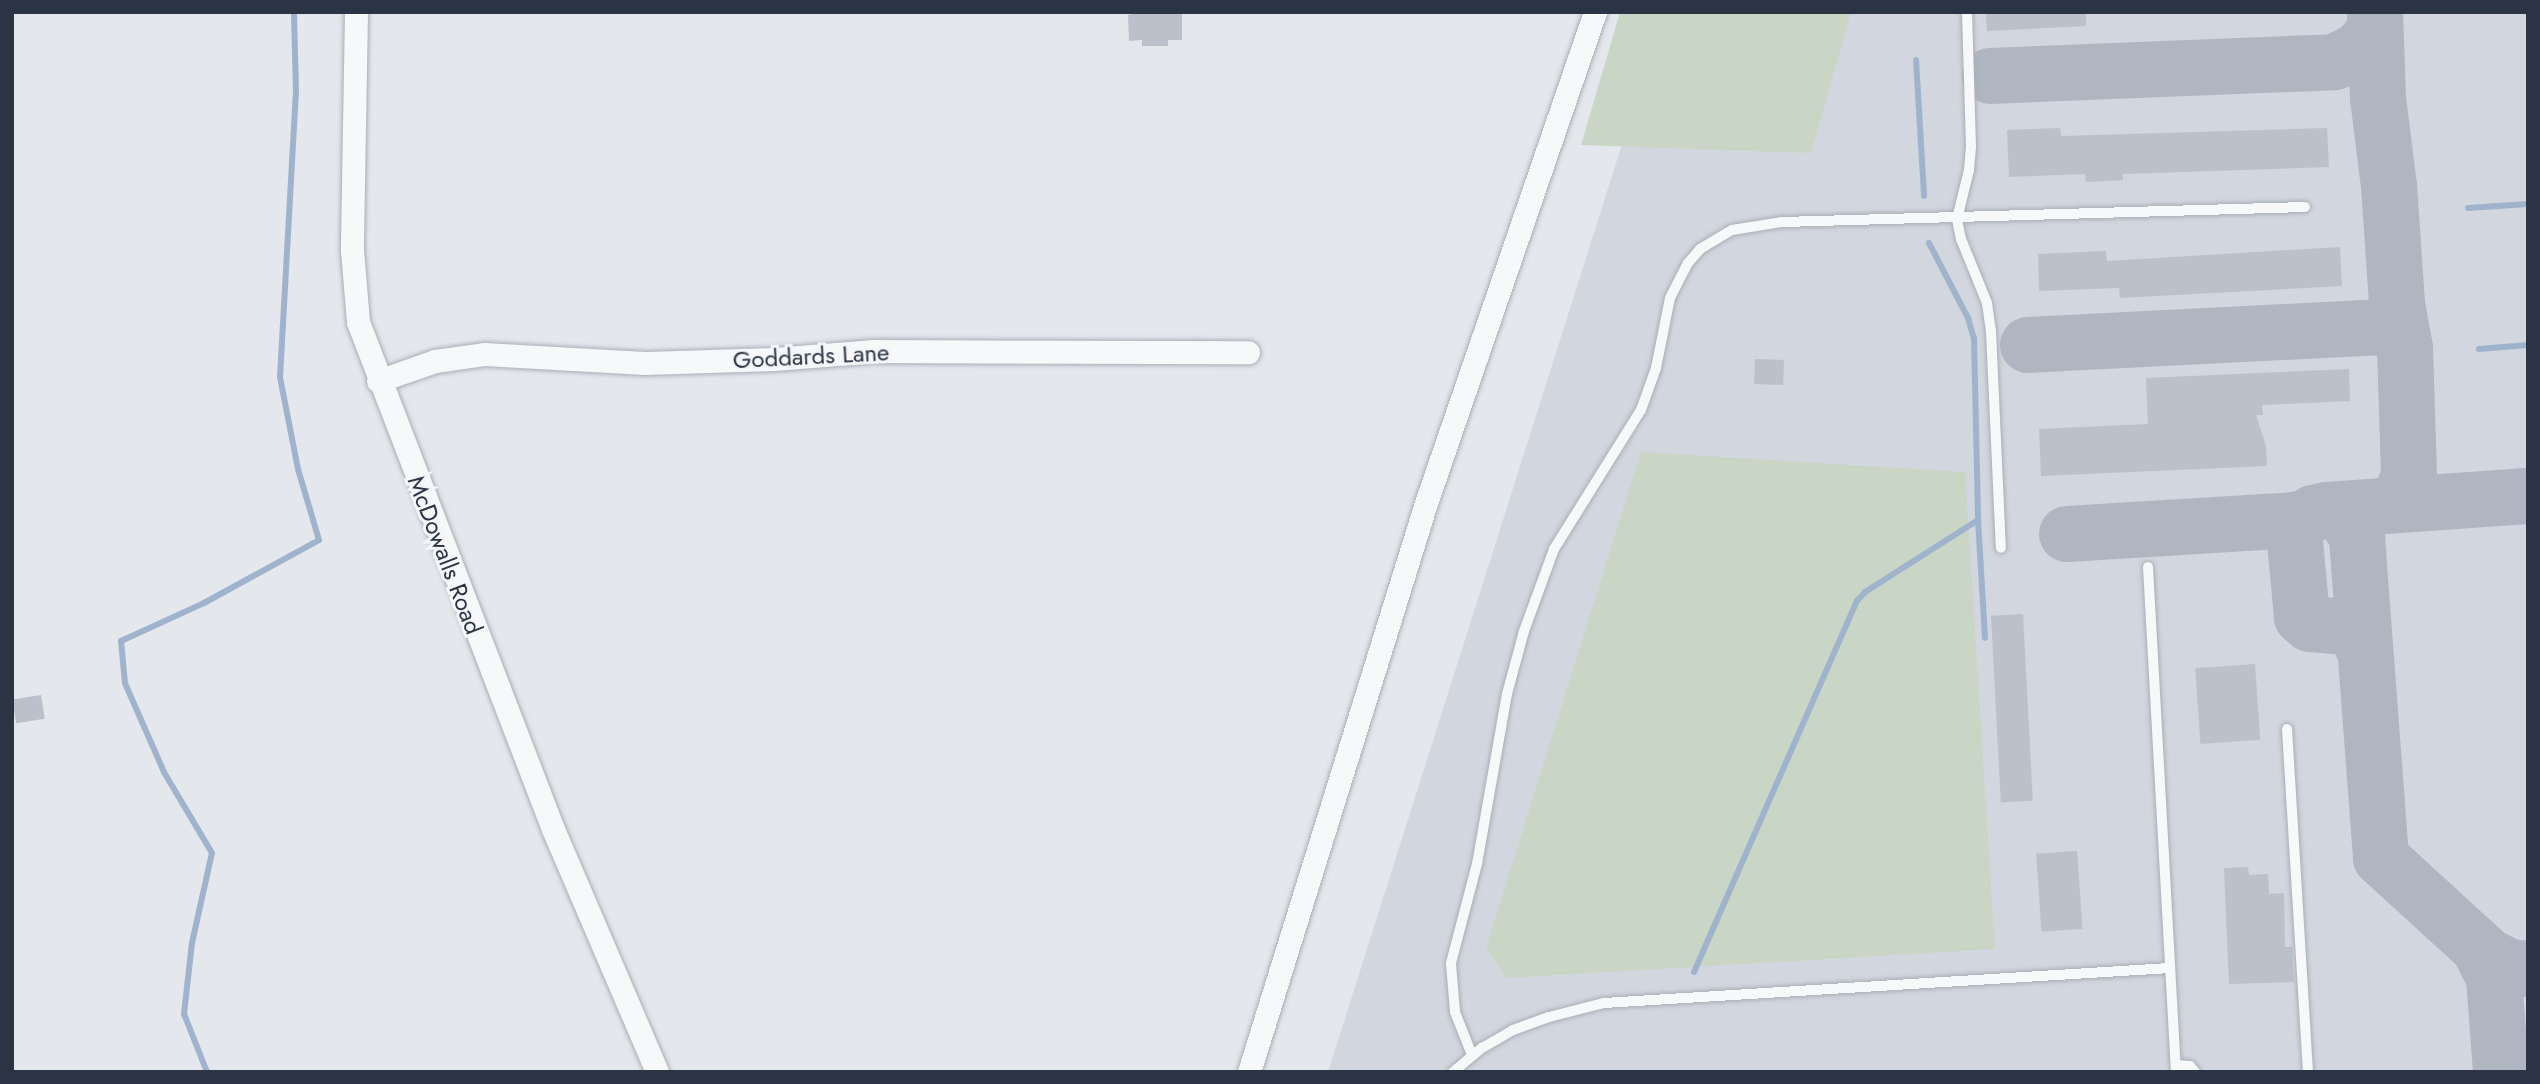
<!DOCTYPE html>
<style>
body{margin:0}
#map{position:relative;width:2540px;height:1084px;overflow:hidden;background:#e4e7ec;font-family:Jost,sans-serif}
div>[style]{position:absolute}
.built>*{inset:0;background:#d2d6de}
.green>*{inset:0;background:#c9d6c5}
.stream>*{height:6px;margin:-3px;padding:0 3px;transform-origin:3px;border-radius:3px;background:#9fb4cc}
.taxiway>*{height:56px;margin:-28px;padding:0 28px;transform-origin:28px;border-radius:28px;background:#b0b6c1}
.building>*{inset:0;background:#bbc0ca;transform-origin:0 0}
.roads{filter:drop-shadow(0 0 2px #a9aeb7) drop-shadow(0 0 2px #a9aeb7)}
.service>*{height:10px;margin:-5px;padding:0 5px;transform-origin:5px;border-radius:5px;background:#f7f8fa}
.minor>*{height:23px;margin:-11.5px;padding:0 11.5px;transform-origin:11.5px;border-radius:11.5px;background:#f7f8fa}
span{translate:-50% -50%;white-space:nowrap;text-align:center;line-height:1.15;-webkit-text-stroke:6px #f4f6f9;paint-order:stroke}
.street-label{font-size:24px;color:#2b3445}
.frame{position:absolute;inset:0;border:14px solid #2b3445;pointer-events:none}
</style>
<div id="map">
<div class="built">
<i style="clip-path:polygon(1664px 12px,2528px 12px,2528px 1072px,1328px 1072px)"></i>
</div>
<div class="green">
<i style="clip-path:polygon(1620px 12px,1851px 12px,1811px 153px,1581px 145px)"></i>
<i style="clip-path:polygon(1641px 452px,1965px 472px,1995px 949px,1507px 978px,1486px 948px)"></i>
</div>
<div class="stream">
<i style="left:1916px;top:60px;width:136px;rotate:86.6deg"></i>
<i style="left:2468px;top:208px;width:60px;rotate:-3.8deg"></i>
<i style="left:1929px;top:243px;width:85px;rotate:62.5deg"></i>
<i style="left:1968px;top:318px;width:22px;rotate:74deg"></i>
<i style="left:1974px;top:339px;width:181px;rotate:88.7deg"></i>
<i style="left:1978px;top:520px;width:118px;rotate:86.6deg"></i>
<i style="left:2479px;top:349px;width:49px;rotate:-4.7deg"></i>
<i style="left:1694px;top:972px;width:405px;rotate:-66.3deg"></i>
<i style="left:1857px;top:601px;width:12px;rotate:-48deg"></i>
<i style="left:1865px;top:592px;width:134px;rotate:-32.5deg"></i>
<i style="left:207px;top:1072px;width:62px;rotate:-111.6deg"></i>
<i style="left:184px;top:1014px;width:71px;rotate:-83.6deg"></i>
<i style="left:192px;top:943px;width:92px;rotate:-77.5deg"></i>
<i style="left:212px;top:853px;width:94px;rotate:-120.7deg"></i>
<i style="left:164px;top:772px;width:97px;rotate:-113.7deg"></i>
<i style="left:125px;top:683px;width:42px;rotate:-95.4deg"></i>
<i style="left:121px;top:641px;width:91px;rotate:-24.6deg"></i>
<i style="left:204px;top:603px;width:131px;rotate:-28.7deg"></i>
<i style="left:319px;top:540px;width:74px;rotate:-106.5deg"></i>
<i style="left:298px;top:469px;width:94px;rotate:-101.1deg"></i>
<i style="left:280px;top:377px;width:286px;rotate:-86.8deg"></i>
<i style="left:296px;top:91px;width:79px;rotate:-91.5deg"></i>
</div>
<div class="taxiway">
<i style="left:2375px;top:12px;width:86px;rotate:88deg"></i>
<i style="left:2378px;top:98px;width:89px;rotate:82.9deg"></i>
<i style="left:2389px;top:186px;width:118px;rotate:86.1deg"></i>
<i style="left:2397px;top:304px;width:45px;rotate:79.7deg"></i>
<i style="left:2405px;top:348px;width:127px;rotate:88.2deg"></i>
<i style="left:2409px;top:475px;width:23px;rotate:110deg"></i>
<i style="left:2401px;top:497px;width:18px;rotate:151deg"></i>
<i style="left:1990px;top:76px;width:345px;rotate:-2.3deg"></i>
<i style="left:2335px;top:62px;width:27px;rotate:-27deg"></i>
<i style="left:2359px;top:50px;width:17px;rotate:-50deg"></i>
<i style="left:2370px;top:37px;width:13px;rotate:-67deg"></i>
<i style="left:2028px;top:345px;width:356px;rotate:-2.9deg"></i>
<i style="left:2384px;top:327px;width:13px;rotate:23deg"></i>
<i style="left:2396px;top:332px;width:18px;rotate:61deg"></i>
<i style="left:2327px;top:510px;width:20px;rotate:20deg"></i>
<i style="left:2346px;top:517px;width:24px;rotate:62deg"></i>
<i style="left:2357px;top:538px;width:321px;rotate:85.7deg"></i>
<i style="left:2381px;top:858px;width:145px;rotate:42.5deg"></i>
<i style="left:2488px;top:956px;width:25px;rotate:27deg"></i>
<i style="left:2510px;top:967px;width:18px;rotate:6deg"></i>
<i style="left:2067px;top:534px;width:228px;rotate:-3.5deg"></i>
<i style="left:2295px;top:520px;width:12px;rotate:-14deg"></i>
<i style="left:2364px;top:650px;width:15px;rotate:-113deg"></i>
<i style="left:2358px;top:636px;width:15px;rotate:-143deg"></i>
<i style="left:2346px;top:627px;width:36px;rotate:-175deg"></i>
<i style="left:2310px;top:624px;width:11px;rotate:-139deg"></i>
<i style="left:2302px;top:617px;width:75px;rotate:-95.3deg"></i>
<i style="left:2295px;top:542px;width:11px;rotate:-85deg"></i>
<i style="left:2296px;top:531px;width:14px;rotate:-56deg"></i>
<i style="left:2304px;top:519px;width:11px;rotate:-34deg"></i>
<i style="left:2313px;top:513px;width:14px;rotate:-12deg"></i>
<i style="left:2327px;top:510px;width:201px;rotate:-4deg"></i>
<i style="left:2479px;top:948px;width:34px;rotate:63deg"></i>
<i style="left:2494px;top:978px;width:94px;rotate:85.7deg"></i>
</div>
<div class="building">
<i style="clip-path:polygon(1141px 12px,1182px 14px,1182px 40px,1168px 40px,1168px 46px,1142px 46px,1142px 40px,1129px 41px,1128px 15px)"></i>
<i style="clip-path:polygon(1986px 12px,2086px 12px,2086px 26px,1987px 31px)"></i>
<i style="clip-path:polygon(2060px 128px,2061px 136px,2327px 128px,2329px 167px,2123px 174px,2123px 180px,2086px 182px,2085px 174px,2009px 177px,2007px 130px)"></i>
<i style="clip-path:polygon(2340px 247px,2342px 286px,2120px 298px,2119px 288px,2039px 291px,2038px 254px,2106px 251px,2107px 261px)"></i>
<i style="left:1755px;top:359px;width:29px;height:25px;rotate:2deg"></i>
<i style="clip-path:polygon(2349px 369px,2350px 401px,2262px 405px,2263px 415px,2256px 415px,2266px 446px,2267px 466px,2041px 476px,2039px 429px,2148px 424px,2146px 378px)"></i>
<i style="left:2023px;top:614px;width:187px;height:32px;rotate:87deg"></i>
<i style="left:2255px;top:664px;width:76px;height:60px;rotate:86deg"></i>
<i style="left:41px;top:695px;width:24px;height:29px;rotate:81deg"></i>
<i style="left:2077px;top:851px;width:78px;height:41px;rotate:86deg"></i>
<i style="clip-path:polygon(2248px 867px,2249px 875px,2268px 874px,2269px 894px,2284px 893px,2285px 947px,2292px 947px,2294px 982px,2229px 984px,2224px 868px)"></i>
</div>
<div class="roads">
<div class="service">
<i style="left:1967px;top:12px;width:135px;rotate:88.3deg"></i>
<i style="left:1971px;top:147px;width:23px;rotate:95deg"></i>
<i style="left:1969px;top:170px;width:50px;rotate:103.8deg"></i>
<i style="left:1957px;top:219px;width:20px;rotate:79deg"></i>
<i style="left:1961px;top:239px;width:69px;rotate:67.9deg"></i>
<i style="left:1987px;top:303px;width:28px;rotate:82deg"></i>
<i style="left:1991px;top:331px;width:217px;rotate:87.4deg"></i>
<i style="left:2148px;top:567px;width:506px;rotate:86.83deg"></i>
<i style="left:2287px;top:729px;width:344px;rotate:86.5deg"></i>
<i style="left:1472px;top:1055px;width:46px;rotate:-111.6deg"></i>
<i style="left:1455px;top:1012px;width:49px;rotate:-94.7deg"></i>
<i style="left:1451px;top:963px;width:102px;rotate:-75.3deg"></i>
<i style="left:1477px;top:864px;width:173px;rotate:-80deg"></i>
<i style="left:1507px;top:694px;width:65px;rotate:-74.9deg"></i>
<i style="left:1524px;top:631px;width:87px;rotate:-69.9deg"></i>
<i style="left:1554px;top:549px;width:164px;rotate:-58deg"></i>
<i style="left:1641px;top:410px;width:45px;rotate:-70.3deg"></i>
<i style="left:1656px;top:368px;width:71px;rotate:-78.7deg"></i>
<i style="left:1670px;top:298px;width:39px;rotate:-63deg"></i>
<i style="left:1688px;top:263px;width:18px;rotate:-49deg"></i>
<i style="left:1700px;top:249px;width:37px;rotate:-31deg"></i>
<i style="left:1732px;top:230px;width:51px;rotate:-9.1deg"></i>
<i style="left:1782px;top:222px;width:523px;rotate:-1.64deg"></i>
<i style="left:2176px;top:1065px;width:14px;rotate:4deg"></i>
<i style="left:2190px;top:1066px;width:8px;rotate:50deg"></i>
<i style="left:1453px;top:1072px;width:38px;rotate:-40deg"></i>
<i style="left:1482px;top:1048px;width:36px;rotate:-30deg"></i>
<i style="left:1513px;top:1030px;width:38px;rotate:-20deg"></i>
<i style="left:1549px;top:1017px;width:57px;rotate:-14.3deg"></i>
<i style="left:1604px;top:1003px;width:567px;rotate:-3.54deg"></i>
</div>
<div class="minor">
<i style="left:356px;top:12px;width:238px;rotate:91deg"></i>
<i style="left:352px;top:250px;width:72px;rotate:85.2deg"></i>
<i style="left:358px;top:322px;width:543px;rotate:68.96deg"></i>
<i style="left:553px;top:829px;width:264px;rotate:66.8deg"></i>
<i style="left:378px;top:381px;width:60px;rotate:-19.3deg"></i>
<i style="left:435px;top:361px;width:49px;rotate:-8.1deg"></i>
<i style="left:484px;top:354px;width:161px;rotate:3.2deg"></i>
<i style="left:645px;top:363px;width:129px;rotate:-1.8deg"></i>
<i style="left:774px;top:359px;width:100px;rotate:-4.6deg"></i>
<i style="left:874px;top:351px;width:374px;rotate:0.2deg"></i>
<i style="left:1249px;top:1072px;width:596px;rotate:-72.72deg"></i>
<i style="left:1426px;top:503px;width:519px;rotate:-71.01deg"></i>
</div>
</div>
<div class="street-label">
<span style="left:811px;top:356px;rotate:-3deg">Goddards Lane</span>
<span style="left:445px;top:555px;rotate:69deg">McDowalls Road</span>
</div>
<div class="frame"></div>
</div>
